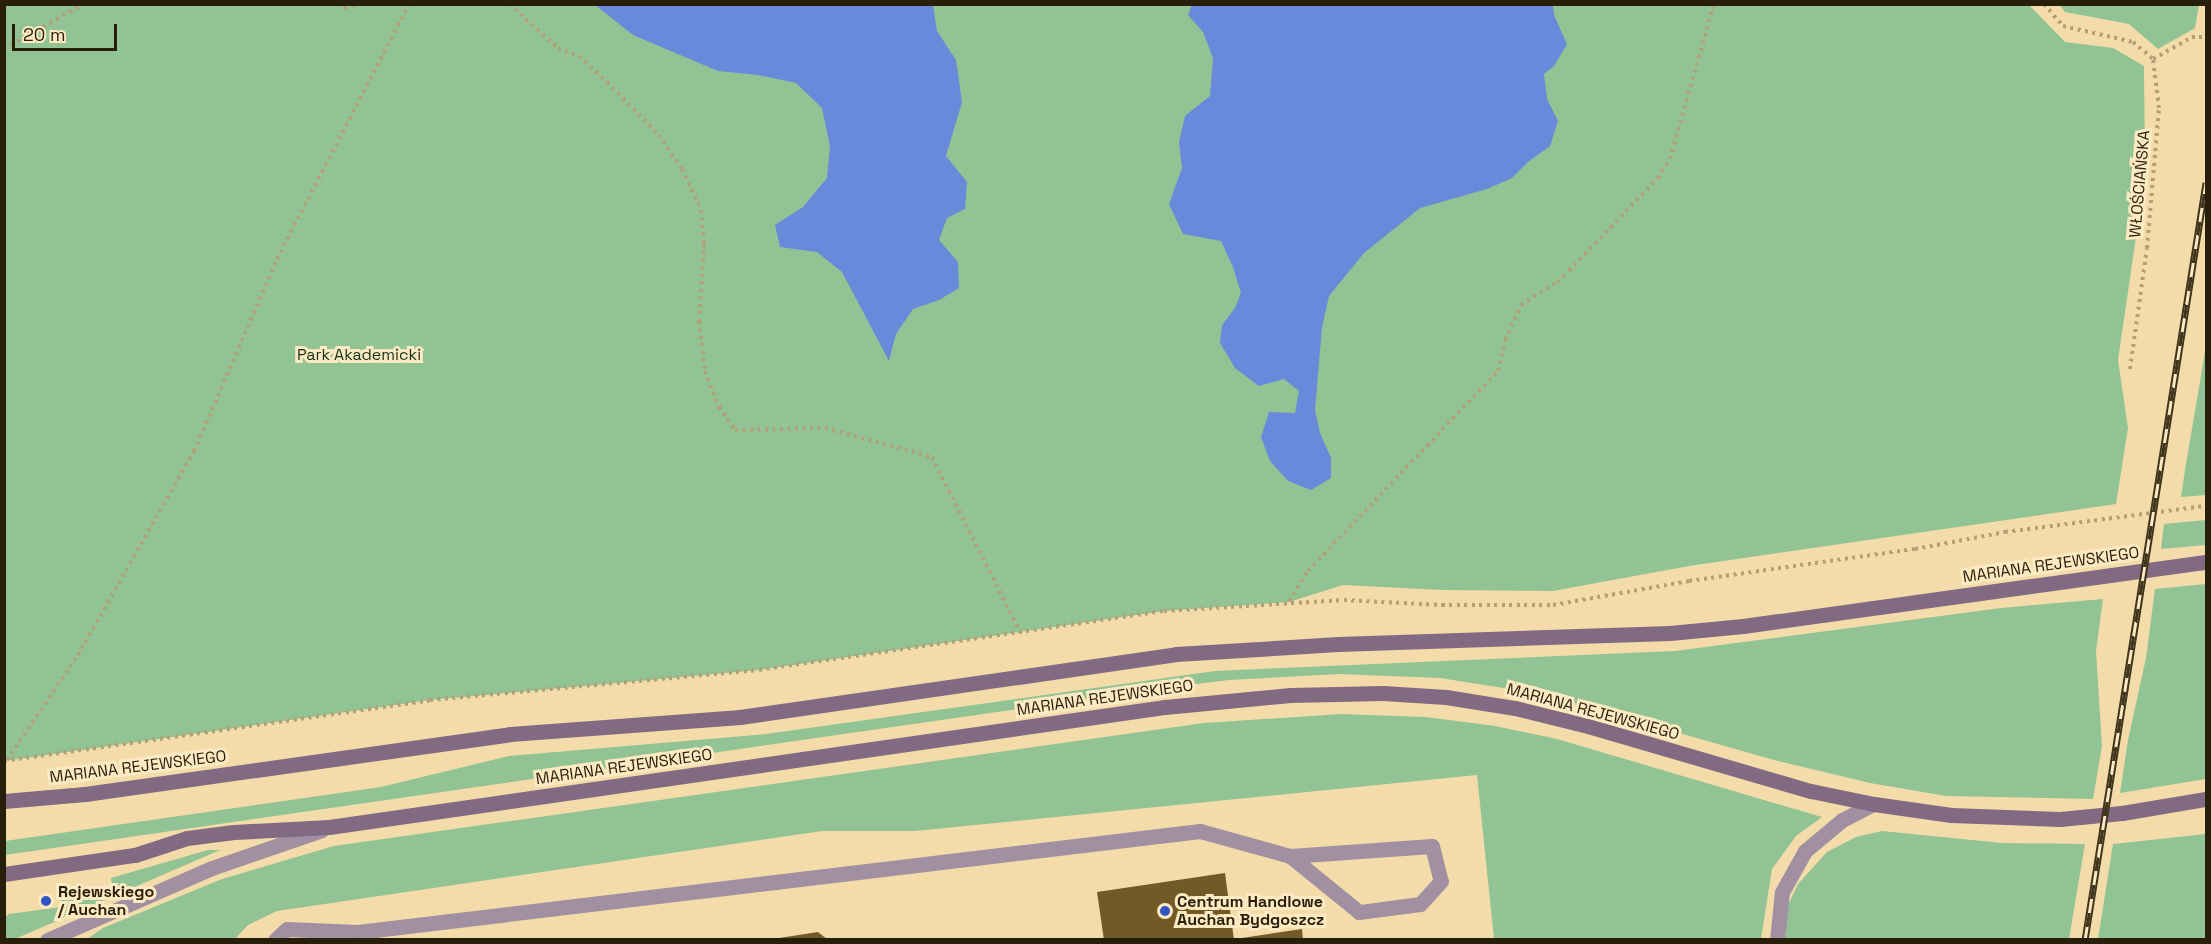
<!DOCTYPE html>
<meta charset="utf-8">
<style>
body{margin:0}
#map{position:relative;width:2211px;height:944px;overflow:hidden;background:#f3dcaa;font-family:"Space Grotesk",sans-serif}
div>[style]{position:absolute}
.green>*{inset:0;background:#91c394}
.water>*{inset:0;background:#6989da}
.building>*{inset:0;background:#705a25}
.path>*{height:4px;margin-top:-2px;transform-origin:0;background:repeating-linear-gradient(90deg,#b2a077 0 3px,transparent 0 7.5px)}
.lane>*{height:15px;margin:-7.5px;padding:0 7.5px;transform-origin:7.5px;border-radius:7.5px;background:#a190a1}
.secondary>*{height:15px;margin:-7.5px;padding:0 7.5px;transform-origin:7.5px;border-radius:7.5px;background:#836a83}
.rail>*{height:7px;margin-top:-3.5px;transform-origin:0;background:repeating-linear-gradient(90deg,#fdeac2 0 14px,#3f351d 0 28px);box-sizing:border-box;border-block:2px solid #3f351d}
.dots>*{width:16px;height:16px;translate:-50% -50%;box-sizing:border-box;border:3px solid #fdeac2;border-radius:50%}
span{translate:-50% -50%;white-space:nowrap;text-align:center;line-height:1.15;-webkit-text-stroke:6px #fdeac2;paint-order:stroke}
.street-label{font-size:16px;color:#281f0b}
.park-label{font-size:16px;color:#143418}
.poi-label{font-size:16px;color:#281f0b;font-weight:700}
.left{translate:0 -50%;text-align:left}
.frame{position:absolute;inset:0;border:6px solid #281f0b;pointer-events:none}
.scale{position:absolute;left:12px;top:24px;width:105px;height:27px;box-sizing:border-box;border:3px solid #281f0b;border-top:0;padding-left:8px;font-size:18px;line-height:21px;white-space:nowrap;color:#281f0b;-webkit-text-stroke:4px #fdeac2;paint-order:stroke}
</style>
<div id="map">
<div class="green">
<i style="clip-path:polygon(4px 5px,2029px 5px,2065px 42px,2113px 48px,2144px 66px,2145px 176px,2118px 360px,2128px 428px,2116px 504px,1689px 566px,1553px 591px,1442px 590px,1343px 585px,1289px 602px,1164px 611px,759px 670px,430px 700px,5px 761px)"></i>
<i style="clip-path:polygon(2060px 5px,2199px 5px,2195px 28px,2158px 49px,2129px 24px,2065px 12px)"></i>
<i style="clip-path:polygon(2206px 346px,2206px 495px,2181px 497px,2185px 470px)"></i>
<i style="clip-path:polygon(2206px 520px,2206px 545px,2161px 549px,2164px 524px)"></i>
<i style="clip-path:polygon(2206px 584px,2206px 779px,2120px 793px,2128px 740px,2146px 658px,2155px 589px)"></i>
<i style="clip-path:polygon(2103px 599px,2096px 651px,2102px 746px,2093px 799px,1946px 796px,1870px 783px,1774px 760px,1542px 694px,1440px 678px,1339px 674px,1229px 680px,1163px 688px,5px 855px,5px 841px,381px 787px,509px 756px,766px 734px,1215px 671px,1675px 651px,2001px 608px)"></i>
<i style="clip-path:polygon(1341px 714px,1426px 717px,1495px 726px,1557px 739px,1822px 817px,1796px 836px,1772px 869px,1761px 939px,1494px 939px,1477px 775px,915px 831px,822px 831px,277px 911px,248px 925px,235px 939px,87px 939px,103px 928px,222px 879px,334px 846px,1204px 723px)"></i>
<i style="clip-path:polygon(1882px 831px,2002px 843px,2085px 844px,2069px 939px,1785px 940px,1787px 907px,1798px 884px,1827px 852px,1856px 837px)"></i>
<i style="clip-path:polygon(2206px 834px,2206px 939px,2098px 939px,2113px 844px)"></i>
<i style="clip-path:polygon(208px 850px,220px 850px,15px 939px,5px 939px,5px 917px,9px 914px,61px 907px,60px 896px,112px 888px,111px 878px)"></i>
</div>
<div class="water">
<i style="clip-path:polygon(595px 5px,933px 5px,937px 31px,956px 60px,962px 102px,946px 156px,967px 182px,965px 209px,947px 218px,939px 240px,958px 262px,959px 288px,939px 300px,913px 309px,896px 334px,889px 361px,842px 272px,817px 252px,780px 247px,775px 225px,803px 207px,827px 178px,830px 146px,822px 108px,796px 83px,758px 75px,718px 71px,633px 35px)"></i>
<i style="clip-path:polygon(1192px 5px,1553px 5px,1554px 15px,1567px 44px,1554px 66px,1544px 74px,1547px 99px,1558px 121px,1550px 146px,1528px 162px,1512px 178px,1487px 189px,1420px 208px,1364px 253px,1329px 296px,1322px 327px,1315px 410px,1320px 433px,1331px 458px,1331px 478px,1311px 490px,1288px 481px,1270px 461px,1261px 437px,1269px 412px,1295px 413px,1299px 391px,1284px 379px,1259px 386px,1235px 368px,1220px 343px,1222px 325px,1235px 308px,1241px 293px,1233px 267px,1221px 241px,1183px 234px,1169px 204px,1182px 168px,1179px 142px,1185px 116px,1210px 96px,1213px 58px,1203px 32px,1188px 15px)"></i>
</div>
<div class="building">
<i style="clip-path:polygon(1225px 873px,1234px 940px,1104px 940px,1097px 892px)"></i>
<i style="clip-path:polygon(1302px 929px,1303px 940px,1242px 940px,1242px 938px)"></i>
<i style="clip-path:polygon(818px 932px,828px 940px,779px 940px,779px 938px)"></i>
</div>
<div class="path">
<i style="left:337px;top:4px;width:8px;rotate:30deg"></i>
<i style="left:344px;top:8px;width:14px;rotate:-17deg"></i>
<i style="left:509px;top:4px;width:66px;rotate:41.9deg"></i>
<i style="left:558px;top:48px;width:22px;rotate:21deg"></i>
<i style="left:579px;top:56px;width:38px;rotate:43deg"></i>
<i style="left:607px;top:82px;width:74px;rotate:45.5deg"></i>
<i style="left:659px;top:135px;width:41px;rotate:55.9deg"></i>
<i style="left:682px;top:169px;width:45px;rotate:65.1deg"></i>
<i style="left:701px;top:210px;width:34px;rotate:85deg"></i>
<i style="left:704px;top:244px;width:77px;rotate:93.7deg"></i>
<i style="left:699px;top:321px;width:50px;rotate:83.2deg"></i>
<i style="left:705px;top:371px;width:39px;rotate:69deg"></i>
<i style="left:719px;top:407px;width:28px;rotate:55deg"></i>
<i style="left:735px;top:430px;width:90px;rotate:-1.3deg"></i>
<i style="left:825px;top:428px;width:111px;rotate:15.2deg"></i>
<i style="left:932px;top:457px;width:196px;rotate:63.3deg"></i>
<i style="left:2044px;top:4px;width:29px;rotate:49deg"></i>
<i style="left:2063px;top:26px;width:72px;rotate:12.9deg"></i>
<i style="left:2133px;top:42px;width:26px;rotate:40deg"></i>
<i style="left:4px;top:49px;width:92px;rotate:-29.4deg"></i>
<i style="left:2130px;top:369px;width:122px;rotate:-82deg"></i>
<i style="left:2147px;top:248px;width:141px;rotate:-85.1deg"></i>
<i style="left:2159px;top:108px;width:49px;rotate:-97deg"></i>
<i style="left:2153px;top:59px;width:45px;rotate:-29.4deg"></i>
<i style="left:2192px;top:37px;width:14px"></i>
<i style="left:1289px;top:601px;width:36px;rotate:-58deg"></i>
<i style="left:1308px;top:571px;width:276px;rotate:-46.5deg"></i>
<i style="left:1498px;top:371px;width:32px;rotate:-77deg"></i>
<i style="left:1505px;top:340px;width:38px;rotate:-65deg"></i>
<i style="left:1521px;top:305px;width:43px;rotate:-32.6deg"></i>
<i style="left:1557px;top:282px;width:16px;rotate:-43deg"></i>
<i style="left:1569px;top:271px;width:129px;rotate:-46.3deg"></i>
<i style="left:1658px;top:178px;width:22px;rotate:-58deg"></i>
<i style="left:1670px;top:159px;width:161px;rotate:-74.2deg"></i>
<i style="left:7px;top:760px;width:127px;rotate:-55.9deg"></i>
<i style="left:78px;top:655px;width:235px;rotate:-60.4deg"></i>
<i style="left:194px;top:451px;width:209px;rotate:-66.6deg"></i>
<i style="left:277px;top:259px;width:287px;rotate:-62.6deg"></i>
<i style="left:4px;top:761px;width:430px;rotate:-8.1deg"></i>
<i style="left:430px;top:700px;width:330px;rotate:-5.2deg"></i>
<i style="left:759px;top:670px;width:409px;rotate:-8.3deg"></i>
<i style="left:1164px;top:611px;width:180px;rotate:-3.5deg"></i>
<i style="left:1344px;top:600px;width:98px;rotate:2.9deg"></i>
<i style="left:1442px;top:605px;width:111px"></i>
<i style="left:1553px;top:605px;width:138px;rotate:-10deg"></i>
<i style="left:1689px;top:581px;width:228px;rotate:-8.1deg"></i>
<i style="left:1915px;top:549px;width:92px;rotate:-10.7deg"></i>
<i style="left:2005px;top:532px;width:203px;rotate:-7.4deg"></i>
</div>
<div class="lane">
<i style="left:47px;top:940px;width:180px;rotate:-23.6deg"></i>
<i style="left:212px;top:868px;width:116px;rotate:-19.1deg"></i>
<i style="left:275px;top:940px;width:16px;rotate:-43deg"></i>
<i style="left:287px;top:929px;width:71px;rotate:2.4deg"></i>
<i style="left:358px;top:932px;width:848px;rotate:-6.84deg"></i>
<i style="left:1200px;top:831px;width:93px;rotate:15.5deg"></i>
<i style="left:1290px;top:856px;width:142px;rotate:-4deg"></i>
<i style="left:1432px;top:846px;width:36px;rotate:76deg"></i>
<i style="left:1441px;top:881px;width:31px;rotate:132deg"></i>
<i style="left:1420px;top:904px;width:62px;rotate:172.5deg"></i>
<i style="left:1359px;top:912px;width:89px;rotate:-140.9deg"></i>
<i style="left:1777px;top:940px;width:48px;rotate:-84.1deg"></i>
<i style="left:1782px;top:892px;width:47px;rotate:-60.7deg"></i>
<i style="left:1805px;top:851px;width:48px;rotate:-40deg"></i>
<i style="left:1842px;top:820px;width:36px;rotate:-27deg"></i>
</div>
<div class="secondary">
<i style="left:4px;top:801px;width:81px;rotate:-4.9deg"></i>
<i style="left:85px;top:794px;width:429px;rotate:-8deg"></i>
<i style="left:510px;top:734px;width:231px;rotate:-4.2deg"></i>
<i style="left:740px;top:717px;width:441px;rotate:-8.2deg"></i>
<i style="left:1176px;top:654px;width:162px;rotate:-3.5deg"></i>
<i style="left:1338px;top:644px;width:332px;rotate:-1.9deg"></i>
<i style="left:1670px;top:633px;width:73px;rotate:-5.5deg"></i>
<i style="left:1743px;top:626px;width:467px;rotate:-7.9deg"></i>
<i style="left:4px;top:874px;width:132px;rotate:-8.3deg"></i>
<i style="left:135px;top:855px;width:55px;rotate:-18.1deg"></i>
<i style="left:187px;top:838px;width:47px;rotate:-7.3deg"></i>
<i style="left:234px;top:832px;width:95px;rotate:-3deg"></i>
<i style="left:329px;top:827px;width:845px;rotate:-8.17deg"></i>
<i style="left:1165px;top:707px;width:126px;rotate:-5.5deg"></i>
<i style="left:1290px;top:695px;width:93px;rotate:-1.2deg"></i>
<i style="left:1383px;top:693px;width:63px;rotate:3.6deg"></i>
<i style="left:1446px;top:697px;width:70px;rotate:9.1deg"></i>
<i style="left:1515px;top:708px;width:75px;rotate:13.9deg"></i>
<i style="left:1588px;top:726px;width:232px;rotate:16.3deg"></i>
<i style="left:1811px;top:791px;width:64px;rotate:11.7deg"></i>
<i style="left:1874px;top:804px;width:78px;rotate:8.1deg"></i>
<i style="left:1951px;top:815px;width:109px;rotate:2.1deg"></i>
<i style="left:2060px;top:819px;width:62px;rotate:-5.5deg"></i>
<i style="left:2122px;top:813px;width:85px;rotate:-9.5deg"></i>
</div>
<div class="rail">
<i style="left:2085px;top:940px;width:767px;rotate:-80.92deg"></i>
</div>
<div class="dots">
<i style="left:46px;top:901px;background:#2f54c4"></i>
<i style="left:1165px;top:911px;background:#2f54c4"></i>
</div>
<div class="street-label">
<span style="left:2140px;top:184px;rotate:-85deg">WŁOŚCIAŃSKA</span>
<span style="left:2051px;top:565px;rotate:-8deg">MARIANA REJEWSKIEGO</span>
<span style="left:1105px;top:698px;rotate:-8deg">MARIANA REJEWSKIEGO</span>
<span style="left:1593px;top:712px;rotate:15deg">MARIANA REJEWSKIEGO</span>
<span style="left:138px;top:767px;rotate:-7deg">MARIANA REJEWSKIEGO</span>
<span style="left:624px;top:767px;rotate:-8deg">MARIANA REJEWSKIEGO</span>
</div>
<div class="park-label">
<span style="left:359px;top:355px">Park Akademicki</span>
</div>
<div class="poi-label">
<span class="left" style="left:58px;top:901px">Rejewskiego<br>/ Auchan</span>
<span class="left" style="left:1177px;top:911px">Centrum Handlowe<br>Auchan Bydgoszcz</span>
</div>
<div class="frame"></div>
<div class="scale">20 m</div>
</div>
